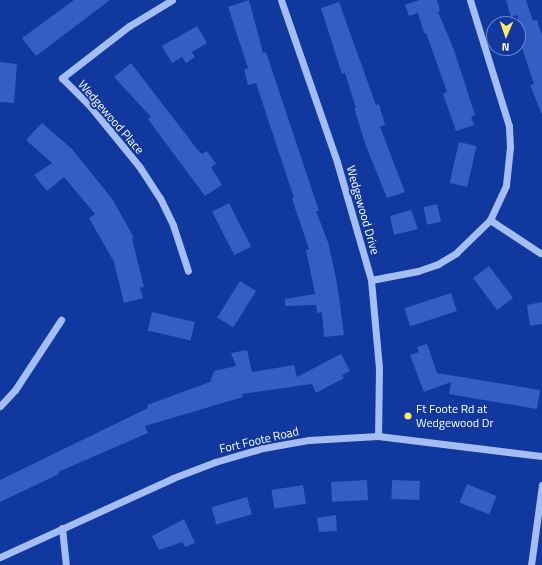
<!DOCTYPE html>
<style>
body{margin:0}
#map{position:relative;width:542px;height:565px;overflow:hidden;background:#10389e;font-family:"Titillium Web",sans-serif}
div>[style]{position:absolute}
.building>*{inset:0;background:#345ec4;transform-origin:0 0}
.minor>*{height:7px;margin:-3.5px;padding:0 3.5px;transform-origin:3.5px;border-radius:3.5px;background:#a5bdf5}
.dots>*{width:11px;height:11px;translate:-50% -50%;box-sizing:border-box;border:2px solid #10389e;border-radius:50%}
span{translate:-50% -50%;white-space:nowrap;text-align:center;line-height:1.15;-webkit-text-stroke:4px #10389e;paint-order:stroke}
.street-label{font-size:12px;color:#fff}
.poi-label{font-size:12px;color:#fff}
.left{translate:0 -50%;text-align:left}
.north{position:absolute;left:486px;top:16px;width:40px;height:40px;box-sizing:border-box;background:#10389e;border:1px solid #7088c5;border-radius:50%;rotate:182deg;font-size:11px;font-weight:700;line-height:16px;text-align:center;color:#fff}
.north::after{content:'';display:block;margin:auto;width:14px;height:18px;background:#ffeb6a;clip-path:polygon(50% 0,100% 100%,50% 72%,0 100%)}
</style>
<div id="map">
<div class="building">
<i style="clip-path:polygon(74px 0,110px 0,36px 56px,22px 38px)"></i>
<i style="clip-path:polygon(249px 0,263px 53px,266px 52px,319px 211px,316px 211px,329px 245px,338px 289px,344px 335px,324px 337px,322px 312px,317px 313px,316px 305px,285px 306px,285px 299px,315px 294px,306px 250px,309px 249px,292px 199px,294px 198px,256px 83px,248px 85px,244px 70px,248px 68px,228px 7px)"></i>
<i style="clip-path:polygon(419px 0,437px 0,440px 11px,438px 12px,454px 50px,475px 115px,471px 117px,474px 125px,456px 131px,443px 94px,447px 92px,426px 33px,424px 33px,418px 13px,409px 16px,405px 5px)"></i>
<i style="clip-path:polygon(506px 0,526px 0,533px 21px,537px 20px,542px 36px,542px 115px,530px 85px,534px 84px,518px 36px,518px 15px,511px 17px)"></i>
<i style="clip-path:polygon(339px 2px,376px 105px,379px 104px,385px 125px,380px 127px,405px 192px,387px 198px,366px 146px,354px 108px,356px 108px,345px 73px,342px 74px,321px 8px)"></i>
<i style="clip-path:polygon(197px 26px,207px 43px,192px 52px,195px 57px,186px 63px,182px 57px,172px 63px,162px 46px)"></i>
<i style="clip-path:polygon(0 62px,17px 64px,14px 103px,0 102px)"></i>
<i style="clip-path:polygon(131px 63px,197px 149px,202px 154px,207px 151px,216px 164px,211px 167px,222px 185px,205px 196px,156px 130px,148px 119px,151px 117px,114px 77px)"></i>
<i style="clip-path:polygon(42px 123px,72px 149px,113px 200px,134px 238px,132px 239px,144px 287px,140px 288px,143px 298px,124px 303px,114px 262px,89px 218px,95px 214px,64px 177px,47px 191px,34px 175px,52px 163px,26px 140px)"></i>
<i style="left:459px;top:142px;width:18px;height:42px;rotate:13deg"></i>
<i style="left:229px;top:203px;width:49px;height:19px;rotate:63deg"></i>
<i style="left:437px;top:204px;width:18px;height:14px;rotate:77deg"></i>
<i style="clip-path:polygon(411px 210px,418px 229px,394px 235px,390px 216px)"></i>
<i style="left:489px;top:266px;width:40px;height:20px;rotate:53deg"></i>
<i style="left:240px;top:281px;width:19px;height:43px;rotate:32deg"></i>
<i style="left:451px;top:293px;width:19px;height:49px;rotate:72deg"></i>
<i style="clip-path:polygon(542px 302px,542px 324px,530px 326px,527px 305px)"></i>
<i style="left:152px;top:312px;width:44px;height:19px;rotate:13deg"></i>
<i style="clip-path:polygon(427px 344px,437px 373px,540px 390px,537px 409px,449px 394px,451px 382px,424px 392px,410px 355px,419px 352px,417px 347px)"></i>
<i style="clip-path:polygon(247px 350px,252px 372px,294px 365px,297px 377px,341px 354px,350px 371px,342px 375px,344px 378px,316px 393px,312px 384px,242px 394px,243px 397px,145px 426px,148px 433px,58px 472px,59px 474px,0 502px,0 480px,148px 408px,147px 405px,210px 382px,214px 371px,236px 366px,231px 353px)"></i>
<i style="left:367px;top:480px;width:20px;height:36px;rotate:87deg"></i>
<i style="left:392px;top:480px;width:28px;height:19px;rotate:2deg"></i>
<i style="left:467px;top:484px;width:32px;height:20px;rotate:22deg"></i>
<i style="left:303px;top:485px;width:19px;height:32px;rotate:81deg"></i>
<i style="left:247px;top:497px;width:18px;height:37px;rotate:74deg"></i>
<i style="clip-path:polygon(336px 515px,337px 531px,319px 532px,317px 518px)"></i>
<i style="clip-path:polygon(184px 519px,195px 543px,185px 547px,182px 542px,159px 550px,152px 536px)"></i>
</div>
<div class="minor">
<i style="left:172px;top:0;width:50px;rotate:148.8deg"></i>
<i style="left:129px;top:26px;width:85px;rotate:142.2deg"></i>
<i style="left:62px;top:78px;width:40px;rotate:45deg"></i>
<i style="left:90px;top:106px;width:77px;rotate:50.8deg"></i>
<i style="left:139px;top:166px;width:38px;rotate:57deg"></i>
<i style="left:160px;top:198px;width:30px;rotate:64deg"></i>
<i style="left:173px;top:225px;width:48px;rotate:71.9deg"></i>
<i style="left:281px;top:0;width:171px;rotate:70.9deg"></i>
<i style="left:337px;top:162px;width:123px;rotate:73.9deg"></i>
<i style="left:371px;top:280px;width:88px;rotate:84.8deg"></i>
<i style="left:379px;top:368px;width:68px;rotate:90.8deg"></i>
<i style="left:490px;top:220px;width:60px;rotate:33.4deg"></i>
<i style="left:371px;top:280px;width:48px;rotate:-10.8deg"></i>
<i style="left:418px;top:271px;width:21px;rotate:-19deg"></i>
<i style="left:438px;top:264px;width:21px;rotate:-31deg"></i>
<i style="left:456px;top:253px;width:47px;rotate:-44.1deg"></i>
<i style="left:490px;top:220px;width:38px;rotate:-65deg"></i>
<i style="left:506px;top:185px;width:38px;rotate:-84deg"></i>
<i style="left:510px;top:147px;width:21px;rotate:-93deg"></i>
<i style="left:509px;top:126px;width:132px;rotate:-107.2deg"></i>
<i style="left:0;top:406px;width:22px;rotate:-47deg"></i>
<i style="left:15px;top:390px;width:84px;rotate:-56.7deg"></i>
<i style="left:62px;top:528px;width:37px;rotate:84deg"></i>
<i style="left:0;top:557px;width:190px;rotate:-24.5deg"></i>
<i style="left:173px;top:478px;width:45px;rotate:-20.9deg"></i>
<i style="left:215px;top:462px;width:50px;rotate:-16.3deg"></i>
<i style="left:263px;top:448px;width:47px;rotate:-9.9deg"></i>
<i style="left:309px;top:440px;width:69px;rotate:-3.3deg"></i>
<i style="left:378px;top:436px;width:165px;rotate:7deg"></i>
<i style="left:531px;top:565px;width:81px;rotate:-82.2deg"></i>
</div>
<div class="dots">
<i style="left:408px;top:416px;background:#ffeb6a"></i>
</div>
<div class="street-label">
<span style="left:111px;top:117px;rotate:49deg">Wedgewood Place</span>
<span style="left:363px;top:210px;rotate:74deg">Wedgewood Drive</span>
<span style="left:259px;top:440px;rotate:-13deg">Fort Foote Road</span>
</div>
<div class="poi-label">
<span class="left" style="left:416px;top:416px">Ft Foote Rd at<br>Wedgewood Dr</span>
</div>
<div class="north">N</div>
</div>
